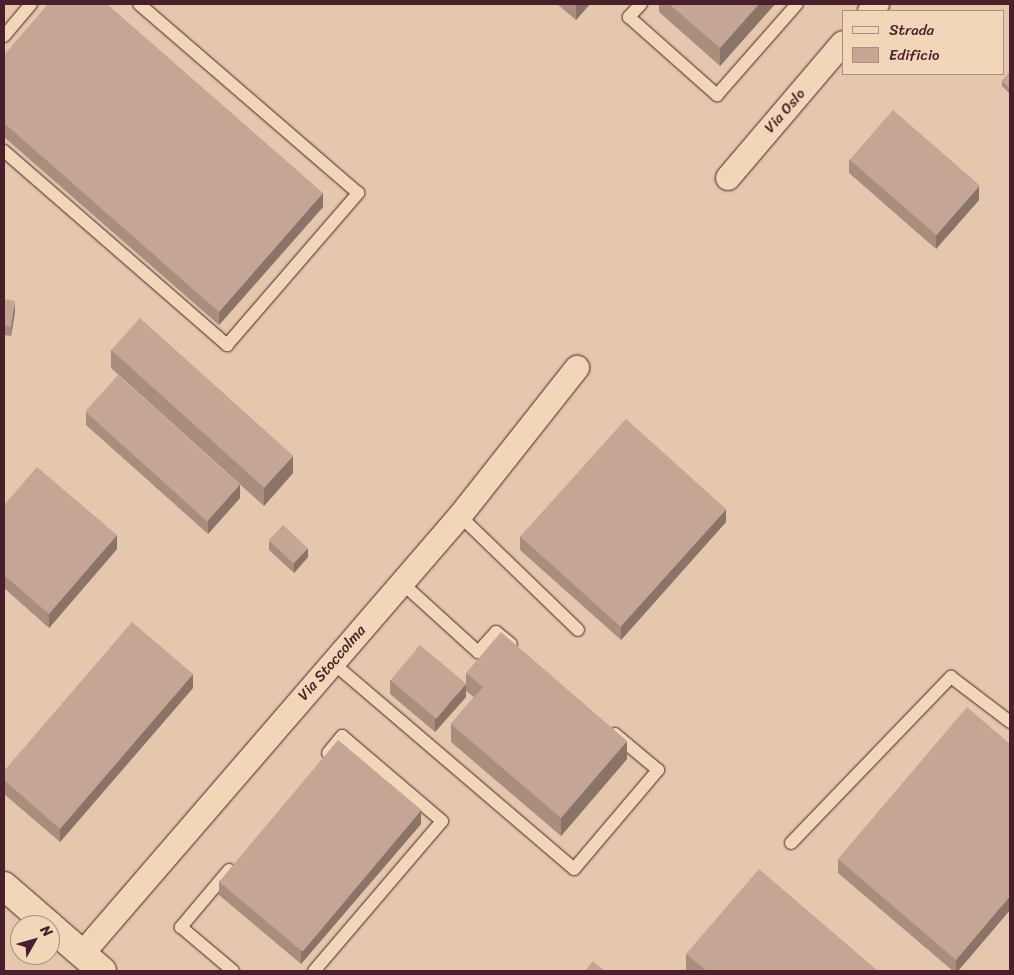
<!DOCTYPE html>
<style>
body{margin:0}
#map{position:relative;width:1014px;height:975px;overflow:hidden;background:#f1d6b8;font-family:Sriracha,sans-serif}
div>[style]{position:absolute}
.built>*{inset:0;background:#e4c7ad}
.roads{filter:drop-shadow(0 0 1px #4a1f2b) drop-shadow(0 0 1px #4a1f2b)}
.service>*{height:12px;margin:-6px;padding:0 6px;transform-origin:6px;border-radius:6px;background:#f1d6b8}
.minor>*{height:24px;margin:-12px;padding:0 12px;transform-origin:12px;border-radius:12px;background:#f1d6b8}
.tertiary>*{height:28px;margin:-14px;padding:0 14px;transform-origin:14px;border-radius:14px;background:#f1d6b8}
.wall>*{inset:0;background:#a98e7e}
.shaded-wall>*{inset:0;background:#8a7467}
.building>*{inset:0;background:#c5a593;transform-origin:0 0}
span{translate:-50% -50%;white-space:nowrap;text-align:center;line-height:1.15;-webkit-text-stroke:4px #f1d6b8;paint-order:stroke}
.street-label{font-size:15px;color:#4a1f2b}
.frame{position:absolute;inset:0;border:5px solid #4a1f2b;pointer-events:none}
.legend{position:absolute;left:842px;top:10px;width:162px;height:65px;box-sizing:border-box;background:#f1d6b8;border:1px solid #ae8d80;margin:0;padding:6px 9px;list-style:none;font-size:15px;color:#4a1f2b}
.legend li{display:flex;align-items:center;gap:10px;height:25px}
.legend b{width:25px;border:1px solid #ae8d80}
.north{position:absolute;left:10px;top:915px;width:50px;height:50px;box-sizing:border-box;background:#f1d6b8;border:1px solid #ae8d80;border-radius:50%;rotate:52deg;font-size:14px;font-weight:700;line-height:20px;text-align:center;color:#4a1f2b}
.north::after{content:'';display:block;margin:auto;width:18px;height:22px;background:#4a1f2b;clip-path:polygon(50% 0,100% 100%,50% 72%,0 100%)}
</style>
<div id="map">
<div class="built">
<i style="clip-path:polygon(evenodd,4px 4px,1010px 4px,1010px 971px,4px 971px,4px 4px,843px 11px,1003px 11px,1003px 74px,843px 74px,843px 11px,4px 4px,20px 925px,50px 925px,50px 955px,20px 955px,20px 925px)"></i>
</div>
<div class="roads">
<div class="service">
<i style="left:641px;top:4px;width:18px;rotate:133deg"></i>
<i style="left:629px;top:17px;width:118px;rotate:41.6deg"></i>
<i style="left:717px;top:95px;width:121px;rotate:-48.7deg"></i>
<i style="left:4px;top:36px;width:42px;rotate:-49.8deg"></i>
<i style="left:4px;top:151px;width:296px;rotate:41deg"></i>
<i style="left:227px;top:345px;width:201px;rotate:-49.2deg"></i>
<i style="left:358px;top:193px;width:289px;rotate:-139.2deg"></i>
<i style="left:460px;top:516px;width:164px;rotate:44deg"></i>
<i style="left:402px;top:583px;width:103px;rotate:42.2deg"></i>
<i style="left:478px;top:652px;width:27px;rotate:-48deg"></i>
<i style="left:496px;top:632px;width:19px;rotate:39deg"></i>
<i style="left:333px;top:663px;width:317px;rotate:40.5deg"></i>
<i style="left:574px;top:869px;width:130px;rotate:-49.7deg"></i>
<i style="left:658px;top:770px;width:56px;rotate:-140.1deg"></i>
<i style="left:791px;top:843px;width:231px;rotate:-46.1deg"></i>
<i style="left:951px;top:677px;width:74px;rotate:37.3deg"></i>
<i style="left:229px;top:870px;width:75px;rotate:130.1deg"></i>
<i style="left:181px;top:927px;width:68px;rotate:40.2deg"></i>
<i style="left:314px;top:971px;width:197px;rotate:-49.5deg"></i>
<i style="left:442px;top:821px;width:131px;rotate:-139.6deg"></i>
<i style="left:342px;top:736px;width:22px;rotate:129deg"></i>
</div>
<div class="minor">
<i style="left:870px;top:11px;width:10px;rotate:-45deg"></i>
<i style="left:728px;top:178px;width:177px;rotate:-49.6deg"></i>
<i style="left:82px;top:954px;width:579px;rotate:-49.21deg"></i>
<i style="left:460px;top:516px;width:189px;rotate:-51.7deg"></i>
</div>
<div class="tertiary">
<i style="left:4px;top:886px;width:60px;rotate:40.9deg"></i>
<i style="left:50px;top:926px;width:69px;rotate:40.9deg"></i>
</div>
</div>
<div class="wall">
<i style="clip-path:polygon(557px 4px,590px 4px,576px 20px)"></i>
<i style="clip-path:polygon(659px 4px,775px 4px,720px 66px,659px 12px)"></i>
<i style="clip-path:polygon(4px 55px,323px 207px,219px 325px,4px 137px)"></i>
<i style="clip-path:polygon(1010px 72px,1010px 94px,1002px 86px,1002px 81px)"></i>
<i style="clip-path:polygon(849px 159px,979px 200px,936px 249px,849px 173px)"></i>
<i style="clip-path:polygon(4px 299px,15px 311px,11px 336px,4px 335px)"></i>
<i style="clip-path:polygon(111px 350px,293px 473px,264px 506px,111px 368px)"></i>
<i style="clip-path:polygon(86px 412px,240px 498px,208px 534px,86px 425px)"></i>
<i style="clip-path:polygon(4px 505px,117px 549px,49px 628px,4px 588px)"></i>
<i style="clip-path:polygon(726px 522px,621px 640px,520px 550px,520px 536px)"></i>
<i style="clip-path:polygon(269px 541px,308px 557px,294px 573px,269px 550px)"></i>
<i style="clip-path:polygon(466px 673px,627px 759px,561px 836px,451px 742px,451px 724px,474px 697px,466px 691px)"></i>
<i style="clip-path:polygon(390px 680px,466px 697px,435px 732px,390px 694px)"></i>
<i style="clip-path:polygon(193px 688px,60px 842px,4px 794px,4px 771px)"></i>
<i style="clip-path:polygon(421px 824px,301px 964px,219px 895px,219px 881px)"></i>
<i style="clip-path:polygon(838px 859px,1010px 910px,958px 971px,953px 971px,838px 873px)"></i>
<i style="clip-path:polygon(686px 954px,878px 971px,686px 971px)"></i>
</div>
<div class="shaded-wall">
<i style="clip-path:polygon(576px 4px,590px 4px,576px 20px)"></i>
<i style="clip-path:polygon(759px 4px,775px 4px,720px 66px,720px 48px)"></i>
<i style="clip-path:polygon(979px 186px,979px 200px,936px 249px,936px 235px)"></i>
<i style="clip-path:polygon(323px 193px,323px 207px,219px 325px,219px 312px)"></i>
<i style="clip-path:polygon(15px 301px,15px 311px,11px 336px,11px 327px)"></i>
<i style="clip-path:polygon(293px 456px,293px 473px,264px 506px,264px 488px)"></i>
<i style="clip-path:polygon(240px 484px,240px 498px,208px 534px,208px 521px)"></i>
<i style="clip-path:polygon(726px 509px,726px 522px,621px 640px,621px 626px)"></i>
<i style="clip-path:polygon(117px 535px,117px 549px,49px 628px,49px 614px)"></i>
<i style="clip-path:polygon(308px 548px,308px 557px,294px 573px,294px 563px)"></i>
<i style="clip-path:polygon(193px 674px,193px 688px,60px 842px,60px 829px)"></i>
<i style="clip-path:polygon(466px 684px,466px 697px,435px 732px,435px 719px)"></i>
<i style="clip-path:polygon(627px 741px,627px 759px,561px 836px,561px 818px)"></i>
<i style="clip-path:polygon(421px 810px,421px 824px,301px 964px,301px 951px)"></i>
<i style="clip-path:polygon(1010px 896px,1010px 910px,958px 971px,956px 971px,956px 960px)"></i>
</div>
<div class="building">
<i style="clip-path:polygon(48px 4px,107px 4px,323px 193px,219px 312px,4px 123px,4px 55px)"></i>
<i style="clip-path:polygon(669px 4px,759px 4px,720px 48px)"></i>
<i style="clip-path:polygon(1010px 72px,1010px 89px,1002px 81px)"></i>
<i style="left:893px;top:110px;width:115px;height:66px;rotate:41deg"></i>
<i style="clip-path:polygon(4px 299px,15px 301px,11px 327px,4px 325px)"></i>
<i style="left:140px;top:318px;width:206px;height:43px;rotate:42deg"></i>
<i style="left:118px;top:375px;width:164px;height:49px;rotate:42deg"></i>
<i style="left:626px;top:419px;width:135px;height:158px;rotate:42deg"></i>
<i style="clip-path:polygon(37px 467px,117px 535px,49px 614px,4px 575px,4px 505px)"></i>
<i style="left:283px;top:525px;width:34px;height:21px;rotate:43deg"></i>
<i style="clip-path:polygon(132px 622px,193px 674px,60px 829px,4px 780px,4px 771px)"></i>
<i style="clip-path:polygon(501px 632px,627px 741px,561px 818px,451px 724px,483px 687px,466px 673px)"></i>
<i style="left:420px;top:645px;width:60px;height:46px;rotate:40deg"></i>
<i style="clip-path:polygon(967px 707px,1010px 744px,1010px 896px,956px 960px,838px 859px)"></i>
<i style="left:338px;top:740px;width:109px;height:185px;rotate:40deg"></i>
<i style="clip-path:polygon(759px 869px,878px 971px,707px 971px,686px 954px)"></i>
<i style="clip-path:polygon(593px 961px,605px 971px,585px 971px)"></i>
</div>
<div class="street-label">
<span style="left:785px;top:111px;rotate:-49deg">Via Oslo</span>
<span style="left:332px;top:663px;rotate:-49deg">Via Stoccolma</span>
</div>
<div class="frame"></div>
<ul class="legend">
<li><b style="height:6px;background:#f1d6b8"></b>Strada</li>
<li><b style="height:14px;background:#c5a593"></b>Edificio</li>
</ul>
<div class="north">N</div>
</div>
